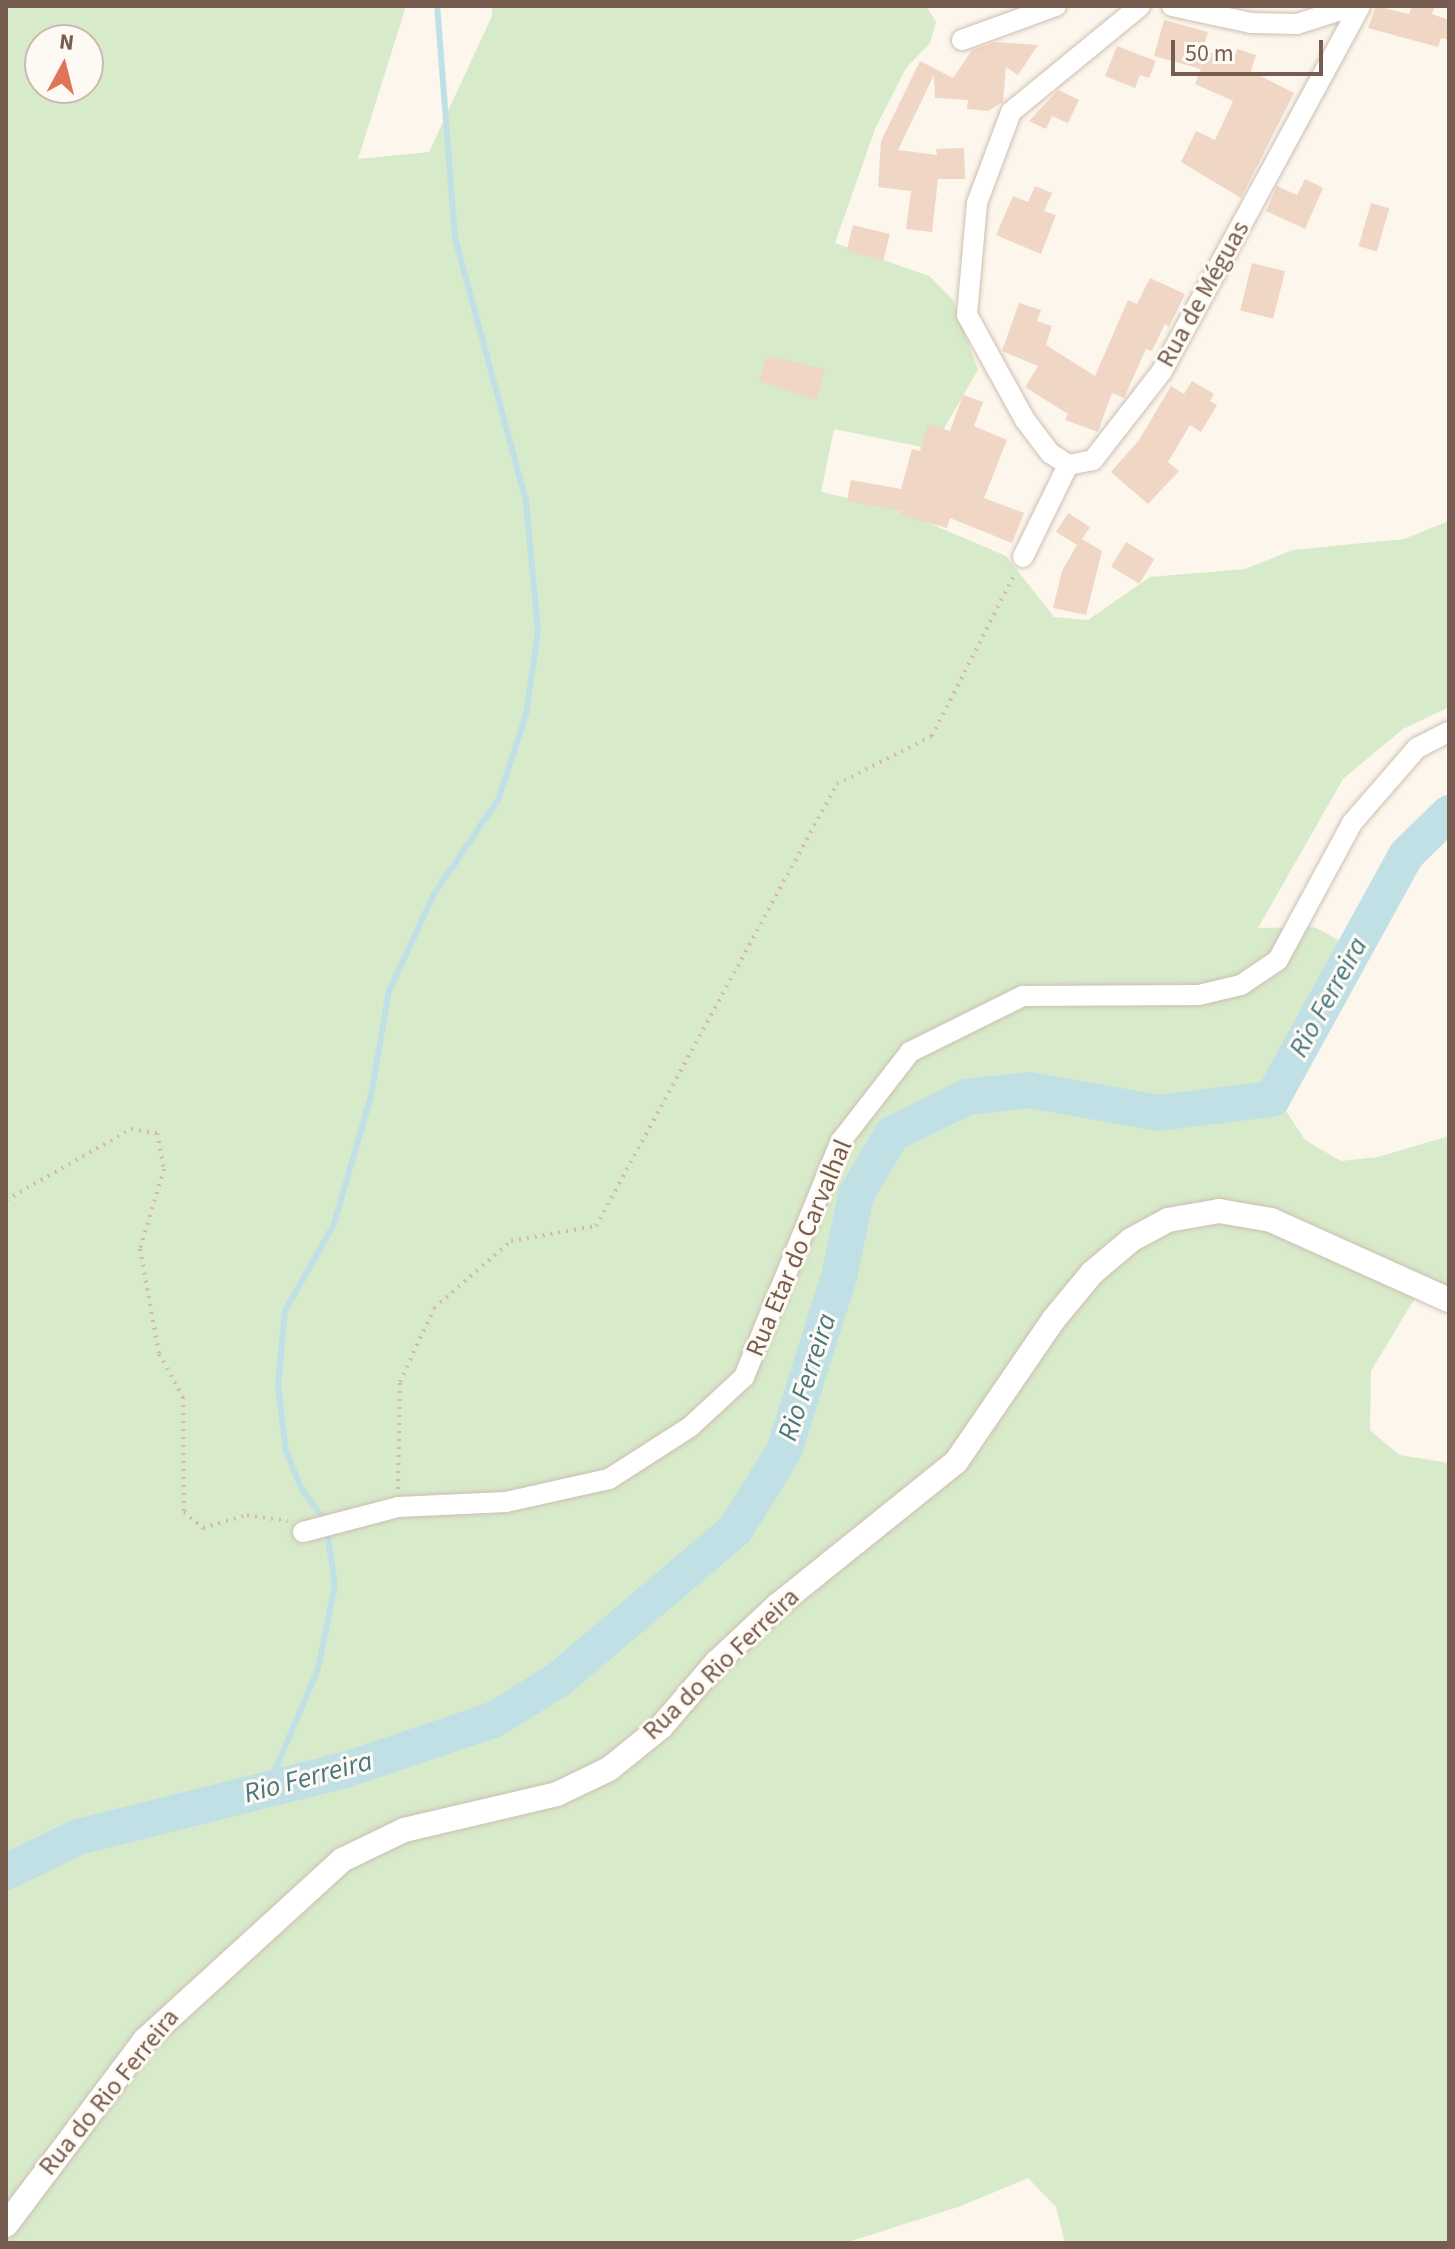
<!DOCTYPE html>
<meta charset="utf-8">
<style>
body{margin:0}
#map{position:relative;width:1455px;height:2249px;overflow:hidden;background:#fcf6ec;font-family:"Source Sans 3",sans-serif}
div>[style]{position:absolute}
.green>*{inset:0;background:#d7eaca}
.stream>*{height:6px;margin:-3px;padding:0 3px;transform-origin:3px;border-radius:3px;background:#c1e0e5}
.river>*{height:36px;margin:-18px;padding:0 18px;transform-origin:18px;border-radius:18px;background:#c1e0e5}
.building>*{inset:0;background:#f0d6c5;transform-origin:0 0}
.path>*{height:4px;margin-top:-2px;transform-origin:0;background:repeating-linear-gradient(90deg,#d6b9a7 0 2px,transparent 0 8px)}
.roads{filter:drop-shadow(0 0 2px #cebeb1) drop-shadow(0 0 2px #cebeb1)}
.minor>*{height:20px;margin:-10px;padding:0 10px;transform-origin:10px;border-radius:10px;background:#fff}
.tertiary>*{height:24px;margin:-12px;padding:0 12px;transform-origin:12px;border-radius:12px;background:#fff}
span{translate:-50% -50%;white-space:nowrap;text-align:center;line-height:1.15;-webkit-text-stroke:6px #fefaf3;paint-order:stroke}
.street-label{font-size:26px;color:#775d4f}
.water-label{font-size:28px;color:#477881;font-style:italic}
.frame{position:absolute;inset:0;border:8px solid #775d4f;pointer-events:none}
.north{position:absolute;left:24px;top:24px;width:80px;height:80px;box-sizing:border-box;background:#fefaf3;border:2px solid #c8bbb1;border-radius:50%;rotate:7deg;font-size:22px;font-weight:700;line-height:32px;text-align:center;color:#775d4f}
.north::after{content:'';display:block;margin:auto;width:28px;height:36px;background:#de7559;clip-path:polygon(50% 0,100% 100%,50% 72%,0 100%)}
.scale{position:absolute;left:1171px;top:40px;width:152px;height:36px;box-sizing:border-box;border:4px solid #775d4f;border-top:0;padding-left:10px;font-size:24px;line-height:28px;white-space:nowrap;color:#775d4f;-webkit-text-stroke:6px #fefaf3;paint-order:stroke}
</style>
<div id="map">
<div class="green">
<i style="clip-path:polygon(evenodd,6px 6px,406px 6px,358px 159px,429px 152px,492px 16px,492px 6px,926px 6px,936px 22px,930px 43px,906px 68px,875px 129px,835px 243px,929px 276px,953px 300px,978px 370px,932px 449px,834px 429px,821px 492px,896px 509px,1006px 556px,1054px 617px,1088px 620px,1150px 577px,1245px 569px,1293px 550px,1404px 539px,1449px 521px,1449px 707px,1403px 729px,1343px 779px,1258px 928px,1314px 927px,1368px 956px,1286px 1111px,1305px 1140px,1341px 1161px,1378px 1157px,1449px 1136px,1449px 1286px,1436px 1283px,1418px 1293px,1371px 1371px,1370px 1430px,1399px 1455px,1449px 1463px,1449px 2243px,1065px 2243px,1056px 2207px,1028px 2178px,961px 2206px,845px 2243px,6px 2243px,6px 6px,40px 40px,88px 40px,88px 88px,40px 88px,40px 40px)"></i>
</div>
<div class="stream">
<i style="left:320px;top:1514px;width:32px;rotate:-126deg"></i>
<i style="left:301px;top:1488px;width:40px;rotate:-112deg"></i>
<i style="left:286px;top:1451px;width:65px;rotate:-97deg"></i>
<i style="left:278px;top:1386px;width:75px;rotate:-84.7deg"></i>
<i style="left:285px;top:1311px;width:100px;rotate:-60.6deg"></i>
<i style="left:334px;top:1224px;width:133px;rotate:-73.9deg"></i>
<i style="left:371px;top:1096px;width:107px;rotate:-80.3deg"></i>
<i style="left:389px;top:991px;width:107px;rotate:-65.1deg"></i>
<i style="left:434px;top:894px;width:114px;rotate:-55.8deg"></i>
<i style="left:498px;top:800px;width:89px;rotate:-71.8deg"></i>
<i style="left:526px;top:715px;width:85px;rotate:-81.9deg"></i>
<i style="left:538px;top:631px;width:131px;rotate:-95.3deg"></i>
<i style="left:526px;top:501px;width:272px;rotate:-105.1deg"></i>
<i style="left:455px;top:238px;width:233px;rotate:-94.4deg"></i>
<i style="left:268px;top:1787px;width:128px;rotate:-67deg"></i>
<i style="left:318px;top:1669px;width:86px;rotate:-78.6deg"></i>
<i style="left:335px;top:1585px;width:48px;rotate:-98.5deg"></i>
</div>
<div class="river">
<i style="left:6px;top:1872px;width:80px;rotate:-25.9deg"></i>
<i style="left:78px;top:1837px;width:275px;rotate:-14.1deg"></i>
<i style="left:345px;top:1770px;width:156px;rotate:-18.7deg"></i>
<i style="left:493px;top:1720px;width:76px;rotate:-31.6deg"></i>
<i style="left:558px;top:1680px;width:232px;rotate:-40.3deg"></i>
<i style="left:735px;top:1530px;width:93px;rotate:-58.2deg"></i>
<i style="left:784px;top:1451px;width:182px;rotate:-72.5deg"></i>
<i style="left:839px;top:1277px;width:84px;rotate:-78.3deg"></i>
<i style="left:856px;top:1195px;width:71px;rotate:-59.5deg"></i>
<i style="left:892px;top:1134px;width:84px;rotate:-26.3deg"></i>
<i style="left:967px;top:1097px;width:62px;rotate:-6.4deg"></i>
<i style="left:1029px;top:1090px;width:132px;rotate:10deg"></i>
<i style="left:1159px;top:1113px;width:114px;rotate:-7.1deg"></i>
<i style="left:1272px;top:1099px;width:278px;rotate:-61.2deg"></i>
<i style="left:1406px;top:855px;width:60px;rotate:-44.3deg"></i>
</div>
<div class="building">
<i style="clip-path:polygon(1376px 6px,1409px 14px,1412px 6px,1435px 6px,1432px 14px,1449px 20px,1449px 40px,1441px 38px,1438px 47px,1368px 28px)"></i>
<i style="clip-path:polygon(1164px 20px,1208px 32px,1203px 49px,1233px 62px,1237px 49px,1256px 55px,1251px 71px,1294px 93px,1241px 198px,1181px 162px,1196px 131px,1215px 140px,1233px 101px,1195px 84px,1201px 69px,1154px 56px)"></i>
<i style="clip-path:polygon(995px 42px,1038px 45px,1018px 75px,1006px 67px,1003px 102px,988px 111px,967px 109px,968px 100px,935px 98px,934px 75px,898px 150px,937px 155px,936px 149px,964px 148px,965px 179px,938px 179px,932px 232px,906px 229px,911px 191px,878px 187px,881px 141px,920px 61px,953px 78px,972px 50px)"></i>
<i style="clip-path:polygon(1117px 46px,1156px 61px,1149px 78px,1140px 75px,1135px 88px,1105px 76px)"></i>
<i style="clip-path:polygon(1058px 90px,1079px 100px,1068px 123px,1052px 116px,1046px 129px,1029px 121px)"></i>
<i style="clip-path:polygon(1305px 179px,1323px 188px,1305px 229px,1266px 211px,1277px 186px,1297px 195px)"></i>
<i style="clip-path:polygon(1035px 186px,1052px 193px,1044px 211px,1056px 215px,1041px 254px,996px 235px,1013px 196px,1028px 202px)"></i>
<i style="left:1371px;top:203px;width:19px;height:45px;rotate:16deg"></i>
<i style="left:853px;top:225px;width:38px;height:27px;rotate:14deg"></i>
<i style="left:1252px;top:263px;width:34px;height:49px;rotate:14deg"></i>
<i style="clip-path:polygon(1150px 278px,1185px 294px,1169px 327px,1165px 324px,1152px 351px,1146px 349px,1124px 398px,1112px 393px,1098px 432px,1065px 420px,1068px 414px,1025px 387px,1038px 366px,1002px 351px,1019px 303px,1041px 310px,1037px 321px,1052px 326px,1046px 345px,1095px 376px,1128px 300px,1137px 304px)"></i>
<i style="clip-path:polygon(767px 356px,825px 369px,817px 400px,759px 381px)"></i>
<i style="clip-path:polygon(1192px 381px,1214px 394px,1210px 401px,1217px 405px,1201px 432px,1190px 425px,1168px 462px,1179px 471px,1148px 504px,1111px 472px,1139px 440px,1171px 386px,1184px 394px)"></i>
<i style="clip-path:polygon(963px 395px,983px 402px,974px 426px,1007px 440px,984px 498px,1024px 513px,1012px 543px,950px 518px,947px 528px,901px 515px,902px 511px,847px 501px,851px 480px,901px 489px,912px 449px,920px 451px,928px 424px,950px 431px)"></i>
<i style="clip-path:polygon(1068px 513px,1090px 527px,1082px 539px,1102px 551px,1086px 615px,1053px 608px,1062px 571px,1077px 545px,1056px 532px)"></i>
<i style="left:1126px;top:542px;width:33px;height:29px;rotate:31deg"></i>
</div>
<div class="path">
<i style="left:6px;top:1200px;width:144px;rotate:-29.6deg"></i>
<i style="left:131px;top:1129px;width:26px;rotate:9deg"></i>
<i style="left:157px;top:1133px;width:37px;rotate:79deg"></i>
<i style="left:164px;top:1169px;width:84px;rotate:106.7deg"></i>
<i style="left:140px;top:1249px;width:107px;rotate:79.7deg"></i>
<i style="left:159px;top:1354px;width:49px;rotate:60.8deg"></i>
<i style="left:183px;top:1397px;width:115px;rotate:89.5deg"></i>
<i style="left:184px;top:1512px;width:25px;rotate:40deg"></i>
<i style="left:203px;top:1528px;width:46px;rotate:-16.5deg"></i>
<i style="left:247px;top:1515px;width:41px;rotate:8.3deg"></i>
<i style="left:398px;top:1489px;width:107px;rotate:-88.9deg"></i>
<i style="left:400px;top:1382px;width:81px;rotate:-65.3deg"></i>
<i style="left:434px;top:1308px;width:102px;rotate:-41deg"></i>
<i style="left:511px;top:1241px;width:86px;rotate:-10deg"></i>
<i style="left:596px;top:1226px;width:503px;rotate:-61.4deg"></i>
<i style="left:837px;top:784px;width:106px;rotate:-26.8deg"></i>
<i style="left:932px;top:736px;width:181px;rotate:-63deg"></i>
</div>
<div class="roads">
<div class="minor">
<i style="left:1172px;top:6px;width:81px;rotate:12.1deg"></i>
<i style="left:1251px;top:23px;width:46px;rotate:1.2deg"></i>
<i style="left:1297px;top:24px;width:59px;rotate:-17.8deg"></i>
<i style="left:962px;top:40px;width:100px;rotate:-19.9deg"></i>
<i style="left:1068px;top:465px;width:22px;rotate:-146deg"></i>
<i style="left:1050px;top:453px;width:41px;rotate:-127.1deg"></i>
<i style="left:1025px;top:420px;width:120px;rotate:-118.9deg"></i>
<i style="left:967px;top:315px;width:112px;rotate:-84.9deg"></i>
<i style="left:977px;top:203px;width:97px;rotate:-69.5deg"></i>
<i style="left:1011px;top:112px;width:167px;rotate:-39.4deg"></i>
<i style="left:1068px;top:465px;width:25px;rotate:-11deg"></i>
<i style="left:1093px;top:460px;width:113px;rotate:-52.2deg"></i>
<i style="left:1162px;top:371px;width:415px;rotate:-61.5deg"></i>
<i style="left:1023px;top:557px;width:102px;rotate:-63.9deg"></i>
<i style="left:303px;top:1532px;width:98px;rotate:-14.7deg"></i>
<i style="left:398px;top:1507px;width:108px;rotate:-2.7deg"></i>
<i style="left:506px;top:1502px;width:106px;rotate:-12.6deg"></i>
<i style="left:609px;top:1479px;width:96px;rotate:-32.7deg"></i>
<i style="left:690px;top:1427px;width:74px;rotate:-42.8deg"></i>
<i style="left:744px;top:1377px;width:255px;rotate:-67.7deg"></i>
<i style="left:841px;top:1141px;width:113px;rotate:-52.2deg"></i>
<i style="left:910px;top:1052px;width:126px;rotate:-26.4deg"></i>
<i style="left:1023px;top:996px;width:176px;rotate:-0.3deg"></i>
<i style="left:1199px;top:995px;width:43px;rotate:-13.4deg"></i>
<i style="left:1241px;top:985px;width:45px;rotate:-34deg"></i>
<i style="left:1278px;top:960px;width:156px;rotate:-61.6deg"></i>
<i style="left:1352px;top:823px;width:99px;rotate:-49.1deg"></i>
<i style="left:1417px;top:748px;width:36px;rotate:-27deg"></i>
</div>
<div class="tertiary">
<i style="left:6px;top:2225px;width:231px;rotate:-53.1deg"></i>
<i style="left:145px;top:2040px;width:267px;rotate:-42.4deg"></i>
<i style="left:342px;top:1860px;width:69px;rotate:-25.8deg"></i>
<i style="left:404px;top:1830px;width:157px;rotate:-13.2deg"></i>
<i style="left:557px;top:1794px;width:58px;rotate:-25.7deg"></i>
<i style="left:609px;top:1769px;width:67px;rotate:-38.9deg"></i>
<i style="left:661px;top:1727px;width:86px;rotate:-49.3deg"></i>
<i style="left:717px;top:1662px;width:83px;rotate:-43.1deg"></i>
<i style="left:778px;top:1605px;width:228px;rotate:-38.8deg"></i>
<i style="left:956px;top:1462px;width:173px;rotate:-55.6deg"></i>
<i style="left:1054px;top:1319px;width:60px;rotate:-50.4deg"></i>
<i style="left:1092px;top:1273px;width:51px;rotate:-40.2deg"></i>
<i style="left:1131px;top:1240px;width:42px;rotate:-28.4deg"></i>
<i style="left:1168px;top:1220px;width:52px;rotate:-10deg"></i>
<i style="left:1219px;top:1211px;width:53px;rotate:9.8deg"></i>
<i style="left:1271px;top:1220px;width:195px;rotate:24.2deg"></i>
</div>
</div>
<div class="street-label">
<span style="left:1203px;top:294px;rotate:-61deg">Rua de Méguas</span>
<span style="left:799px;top:1248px;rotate:-67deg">Rua Etar do Carvalhal</span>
<span style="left:721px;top:1664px;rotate:-44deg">Rua do Rio Ferreira</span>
<span style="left:109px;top:2092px;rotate:-51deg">Rua do Rio Ferreira</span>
</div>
<div class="water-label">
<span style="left:1328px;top:997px;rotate:-61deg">Rio Ferreira</span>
<span style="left:807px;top:1377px;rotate:-72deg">Rio Ferreira</span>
<span style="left:308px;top:1777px;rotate:-15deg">Rio Ferreira</span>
</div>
<div class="frame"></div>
<div class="north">N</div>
<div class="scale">50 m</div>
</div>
